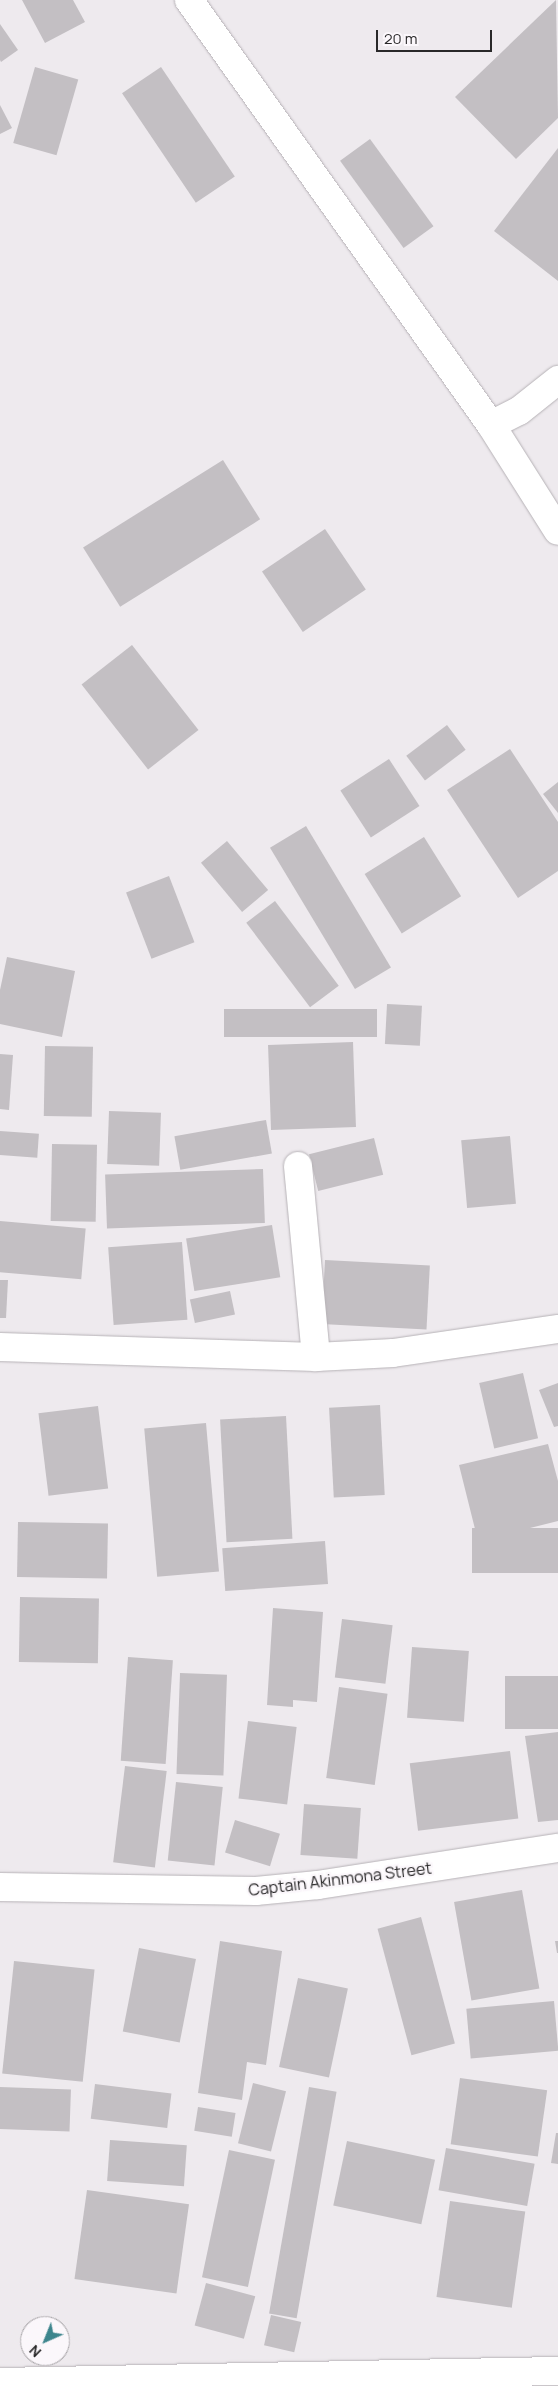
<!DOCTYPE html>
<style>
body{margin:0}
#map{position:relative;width:558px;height:2386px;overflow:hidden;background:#eeeaee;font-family:Manrope,sans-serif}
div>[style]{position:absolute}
.building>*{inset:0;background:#c3bfc3;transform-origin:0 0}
.roads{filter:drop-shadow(0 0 1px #b6b2b6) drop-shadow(0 0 1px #b6b2b6)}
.street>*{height:28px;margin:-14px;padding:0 14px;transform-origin:14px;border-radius:14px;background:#fff}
span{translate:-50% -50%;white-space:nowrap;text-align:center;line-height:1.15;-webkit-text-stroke:4.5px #fbf7fb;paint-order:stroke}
.street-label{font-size:16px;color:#292829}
.north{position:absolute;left:20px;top:2316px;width:50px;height:50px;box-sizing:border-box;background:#fbf7fb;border:1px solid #a7a4a7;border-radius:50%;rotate:224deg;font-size:14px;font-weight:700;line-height:20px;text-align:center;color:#292829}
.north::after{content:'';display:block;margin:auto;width:18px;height:22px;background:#3d858d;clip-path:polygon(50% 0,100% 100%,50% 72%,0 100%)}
.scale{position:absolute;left:376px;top:30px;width:116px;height:22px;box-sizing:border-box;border:2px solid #292829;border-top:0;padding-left:6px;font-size:15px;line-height:18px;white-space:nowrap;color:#292829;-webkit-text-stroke:4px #fbf7fb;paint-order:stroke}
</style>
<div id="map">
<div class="building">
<i style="clip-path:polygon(22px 0,73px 0,85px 22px,45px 43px)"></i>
<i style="clip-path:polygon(556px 0,558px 118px,516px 159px,455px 97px)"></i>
<i style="clip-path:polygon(0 24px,18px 50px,1px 62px,0 60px)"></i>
<i style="left:35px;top:67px;width:45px;height:79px;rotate:16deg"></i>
<i style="left:161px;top:67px;width:132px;height:47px;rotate:56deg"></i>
<i style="clip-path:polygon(0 105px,12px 128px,0 134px)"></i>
<i style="left:370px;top:139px;width:108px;height:37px;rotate:54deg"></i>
<i style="clip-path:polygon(558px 148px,558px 281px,494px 231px)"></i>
<i style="left:223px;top:460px;width:70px;height:165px;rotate:58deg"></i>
<i style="left:325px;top:529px;width:73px;height:76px;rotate:56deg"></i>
<i style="left:132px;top:645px;width:108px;height:64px;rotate:52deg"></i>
<i style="left:447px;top:725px;width:31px;height:51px;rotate:53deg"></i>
<i style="clip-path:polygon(510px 749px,558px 822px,558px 871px,518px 898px,447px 790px)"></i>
<i style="left:389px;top:759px;width:56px;height:58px;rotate:57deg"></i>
<i style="clip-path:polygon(558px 782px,558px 813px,543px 794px)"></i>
<i style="left:306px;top:826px;width:165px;height:42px;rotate:59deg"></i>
<i style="left:424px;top:837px;width:70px;height:70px;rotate:58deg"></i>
<i style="left:227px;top:841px;width:64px;height:34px;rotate:50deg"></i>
<i style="left:169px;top:876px;width:71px;height:46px;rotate:69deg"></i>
<i style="left:275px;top:901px;width:106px;height:36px;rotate:53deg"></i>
<i style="clip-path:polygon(7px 957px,75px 971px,62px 1037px,0 1024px,0 990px)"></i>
<i style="left:387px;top:1004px;width:35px;height:40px;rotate:3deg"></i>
<i style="left:224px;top:1009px;width:153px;height:28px"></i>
<i style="left:353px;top:1042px;width:85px;height:85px;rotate:88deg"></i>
<i style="left:45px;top:1046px;width:48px;height:70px;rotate:1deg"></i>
<i style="clip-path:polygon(0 1054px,13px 1055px,9px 1110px,0 1109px)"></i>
<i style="left:109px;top:1111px;width:52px;height:53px;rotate:2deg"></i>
<i style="left:266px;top:1120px;width:34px;height:93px;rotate:80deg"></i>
<i style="left:0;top:1131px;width:39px;height:24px;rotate:4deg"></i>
<i style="left:510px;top:1136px;width:68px;height:49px;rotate:85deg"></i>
<i style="left:374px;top:1138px;width:38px;height:67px;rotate:76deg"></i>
<i style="left:52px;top:1144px;width:45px;height:77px;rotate:1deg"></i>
<i style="left:263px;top:1169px;width:54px;height:158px;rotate:88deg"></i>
<i style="left:0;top:1221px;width:86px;height:51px;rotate:5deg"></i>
<i style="left:272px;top:1225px;width:53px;height:87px;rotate:81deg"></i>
<i style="left:182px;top:1242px;width:78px;height:74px;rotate:86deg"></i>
<i style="left:325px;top:1260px;width:105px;height:64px;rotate:3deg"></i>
<i style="clip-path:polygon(0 1280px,8px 1280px,6px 1318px,0 1318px)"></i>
<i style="left:230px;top:1291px;width:24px;height:41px;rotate:78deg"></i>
<i style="left:523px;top:1373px;width:67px;height:45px;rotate:77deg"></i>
<i style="clip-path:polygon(558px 1383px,558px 1426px,554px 1427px,539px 1390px)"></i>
<i style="left:380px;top:1405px;width:90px;height:51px;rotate:87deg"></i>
<i style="left:98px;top:1406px;width:83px;height:60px;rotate:83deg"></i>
<i style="left:286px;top:1416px;width:123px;height:66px;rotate:87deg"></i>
<i style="left:206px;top:1423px;width:149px;height:62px;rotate:85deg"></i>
<i style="clip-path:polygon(548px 1444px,558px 1481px,558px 1521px,478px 1541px,459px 1465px)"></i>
<i style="left:18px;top:1522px;width:90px;height:55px;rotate:1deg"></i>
<i style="left:558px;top:1528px;width:45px;height:86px;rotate:90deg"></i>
<i style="left:325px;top:1541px;width:43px;height:103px;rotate:86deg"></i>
<i style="left:20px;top:1597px;width:79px;height:65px;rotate:1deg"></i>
<i style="clip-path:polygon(273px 1608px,323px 1612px,317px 1702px,293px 1700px,293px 1707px,267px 1705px)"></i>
<i style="left:342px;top:1619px;width:51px;height:59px;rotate:7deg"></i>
<i style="left:412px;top:1647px;width:57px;height:71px;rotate:4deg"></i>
<i style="left:128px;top:1657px;width:45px;height:104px;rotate:4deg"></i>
<i style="left:180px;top:1673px;width:47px;height:101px;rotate:2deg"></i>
<i style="left:558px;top:1676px;width:53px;height:53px;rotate:90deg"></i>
<i style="left:339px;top:1687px;width:49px;height:92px;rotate:8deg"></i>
<i style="left:248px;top:1721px;width:49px;height:78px;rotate:7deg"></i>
<i style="clip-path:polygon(558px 1732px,558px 1820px,538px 1822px,525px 1736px)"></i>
<i style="left:510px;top:1751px;width:68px;height:101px;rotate:83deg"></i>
<i style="left:125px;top:1766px;width:42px;height:97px;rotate:7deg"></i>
<i style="left:176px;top:1782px;width:47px;height:79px;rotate:6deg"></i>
<i style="left:304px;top:1804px;width:57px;height:51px;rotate:4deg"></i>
<i style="left:235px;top:1820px;width:47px;height:34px;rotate:17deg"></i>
<i style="left:522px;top:1890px;width:100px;height:69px;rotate:80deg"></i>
<i style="left:421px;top:1917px;width:131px;height:45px;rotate:75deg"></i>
<i style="clip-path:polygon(220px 1941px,282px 1951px,266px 2065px,247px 2062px,242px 2100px,198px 2093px)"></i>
<i style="clip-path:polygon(555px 1941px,558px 1941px,558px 1953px,557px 1953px)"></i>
<i style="left:139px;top:1948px;width:58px;height:85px;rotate:11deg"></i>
<i style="left:14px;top:1961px;width:81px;height:113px;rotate:6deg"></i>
<i style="left:298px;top:1978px;width:51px;height:91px;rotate:12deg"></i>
<i style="left:554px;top:2001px;width:50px;height:88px;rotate:85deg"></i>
<i style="left:460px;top:2078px;width:88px;height:67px;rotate:8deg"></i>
<i style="left:253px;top:2083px;width:34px;height:62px;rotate:14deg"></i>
<i style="left:95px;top:2084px;width:77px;height:35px;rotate:7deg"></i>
<i style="left:0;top:2087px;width:71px;height:42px;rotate:2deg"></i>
<i style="left:309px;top:2087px;width:28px;height:230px;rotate:10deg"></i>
<i style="left:198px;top:2107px;width:38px;height:24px;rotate:9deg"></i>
<i style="clip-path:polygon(556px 2133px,558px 2133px,558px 2164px,551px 2163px)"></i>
<i style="left:110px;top:2140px;width:77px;height:41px;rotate:4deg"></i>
<i style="left:347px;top:2141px;width:90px;height:66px;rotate:12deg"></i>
<i style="left:446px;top:2148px;width:90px;height:43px;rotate:10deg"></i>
<i style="left:229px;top:2150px;width:47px;height:130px;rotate:12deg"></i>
<i style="left:87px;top:2190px;width:103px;height:90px;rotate:8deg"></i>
<i style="left:450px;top:2201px;width:76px;height:97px;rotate:8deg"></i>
<i style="left:206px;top:2283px;width:51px;height:44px;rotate:15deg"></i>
<i style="left:271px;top:2315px;width:31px;height:31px;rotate:13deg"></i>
</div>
<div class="roads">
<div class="street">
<i style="left:189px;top:0;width:521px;rotate:54.6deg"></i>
<i style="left:491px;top:425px;width:125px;rotate:57.7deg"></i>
<i style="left:491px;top:425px;width:31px;rotate:-27deg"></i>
<i style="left:519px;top:411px;width:50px;rotate:-38.5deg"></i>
<i style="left:298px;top:1166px;width:192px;rotate:84.6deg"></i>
<i style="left:0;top:1347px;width:316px;rotate:1.8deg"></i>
<i style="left:316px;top:1357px;width:77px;rotate:-3deg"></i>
<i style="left:393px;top:1353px;width:167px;rotate:-8.3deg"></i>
<i style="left:0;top:1887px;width:256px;rotate:0.9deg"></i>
<i style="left:256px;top:1891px;width:62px;rotate:-5.5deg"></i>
<i style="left:318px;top:1885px;width:243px;rotate:-8.8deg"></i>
<i style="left:0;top:2382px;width:558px;rotate:-1.13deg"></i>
</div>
</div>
<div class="street-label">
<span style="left:340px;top:1879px;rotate:-7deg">Captain Akinmona Street</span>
</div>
<div class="north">N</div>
<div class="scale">20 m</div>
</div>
